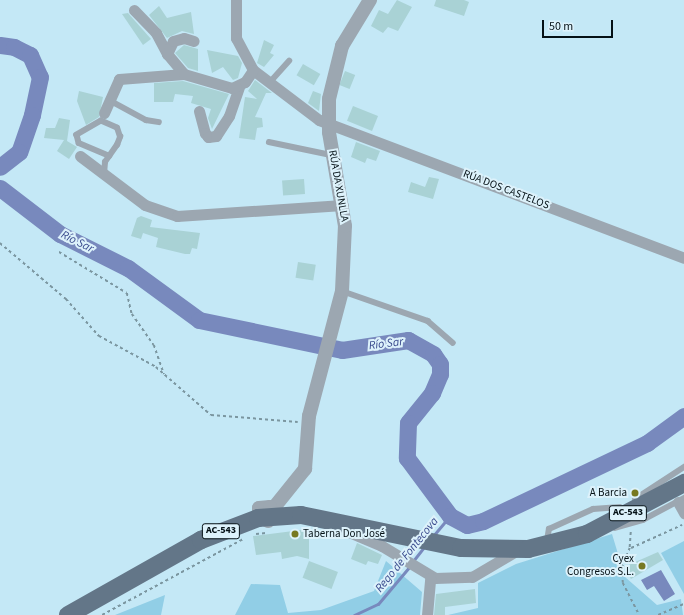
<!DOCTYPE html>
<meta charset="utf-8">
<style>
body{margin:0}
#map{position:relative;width:684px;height:615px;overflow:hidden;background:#c4e8f6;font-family:"Source Sans 3",sans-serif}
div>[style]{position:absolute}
.green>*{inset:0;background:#91cee6}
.water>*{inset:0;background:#7889bd}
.stream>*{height:3px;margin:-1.5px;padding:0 1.5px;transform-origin:1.5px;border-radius:1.5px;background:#7889bd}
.river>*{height:17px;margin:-8.5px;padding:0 8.5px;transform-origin:8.5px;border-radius:8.5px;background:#7889bd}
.building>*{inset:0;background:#a9d2d5;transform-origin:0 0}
.path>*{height:1.5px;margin-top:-0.75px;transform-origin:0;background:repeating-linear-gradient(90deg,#7b96a0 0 3px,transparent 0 6px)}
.service>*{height:5.5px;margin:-2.75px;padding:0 2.75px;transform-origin:2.75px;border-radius:2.75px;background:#9ca7b1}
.minor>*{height:11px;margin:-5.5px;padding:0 5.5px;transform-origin:5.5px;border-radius:5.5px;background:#9ca7b1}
.tertiary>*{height:14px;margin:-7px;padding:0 7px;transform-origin:7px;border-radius:7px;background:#9ca7b1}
.primary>*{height:18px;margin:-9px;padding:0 9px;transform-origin:9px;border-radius:9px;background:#637688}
.dots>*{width:11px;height:11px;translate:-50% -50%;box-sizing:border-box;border:2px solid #ddf2fb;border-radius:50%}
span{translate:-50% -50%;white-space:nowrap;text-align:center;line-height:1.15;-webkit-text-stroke:4px #ddf2fb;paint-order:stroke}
.shield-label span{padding:1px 3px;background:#ddf2fb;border:1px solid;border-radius:3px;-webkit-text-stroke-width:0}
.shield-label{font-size:10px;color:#051116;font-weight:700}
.street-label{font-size:11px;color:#051116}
.poi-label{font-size:11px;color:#051116}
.right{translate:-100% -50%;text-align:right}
.left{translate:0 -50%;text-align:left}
.water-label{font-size:12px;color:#394a8d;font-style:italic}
.scale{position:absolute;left:542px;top:20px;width:71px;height:18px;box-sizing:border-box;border:2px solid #051116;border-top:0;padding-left:5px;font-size:12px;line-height:14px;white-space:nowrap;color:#051116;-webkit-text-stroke:3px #ddf2fb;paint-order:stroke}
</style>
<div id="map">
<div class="green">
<i style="clip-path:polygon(612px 534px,625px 577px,657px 605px,681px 599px,683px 615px,448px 615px,478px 608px,478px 583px,516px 564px)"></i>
<i style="clip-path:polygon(684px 541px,684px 594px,661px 553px)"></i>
<i style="clip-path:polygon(386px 561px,422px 592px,420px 615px,235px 615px,251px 584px,280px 585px,288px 613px,321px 610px,374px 591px)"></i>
<i style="clip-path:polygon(165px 595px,161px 615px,115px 615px)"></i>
</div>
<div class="water">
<i style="clip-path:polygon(661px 570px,675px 594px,664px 601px,654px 586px,647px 590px,641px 580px)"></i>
</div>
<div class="stream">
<i style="left:433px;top:536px;width:26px;rotate:-50deg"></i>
<i style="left:413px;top:561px;width:18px;rotate:-52deg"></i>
<i style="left:354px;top:615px;width:26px;rotate:-25deg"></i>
<i style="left:378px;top:604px;width:50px;rotate:-49.9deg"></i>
</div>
<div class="river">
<i style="left:0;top:45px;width:14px;rotate:8deg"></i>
<i style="left:14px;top:47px;width:18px;rotate:27deg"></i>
<i style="left:30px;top:55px;width:24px;rotate:66deg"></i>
<i style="left:40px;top:77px;width:39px;rotate:102deg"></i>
<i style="left:32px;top:115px;width:39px;rotate:109deg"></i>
<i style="left:19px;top:152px;width:24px;rotate:142deg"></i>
<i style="left:0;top:188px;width:76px;rotate:37.5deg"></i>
<i style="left:60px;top:234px;width:76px;rotate:26.6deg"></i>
<i style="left:128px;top:268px;width:88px;rotate:36.2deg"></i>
<i style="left:199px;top:320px;width:146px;rotate:11.8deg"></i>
<i style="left:342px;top:350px;width:67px;rotate:-8.6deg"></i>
<i style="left:408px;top:340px;width:29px;rotate:29deg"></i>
<i style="left:433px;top:354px;width:12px;rotate:55deg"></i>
<i style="left:440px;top:364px;width:10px;rotate:90deg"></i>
<i style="left:440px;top:374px;width:21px;rotate:113deg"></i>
<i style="left:432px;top:393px;width:38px;rotate:129deg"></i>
<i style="left:408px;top:423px;width:35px;rotate:92deg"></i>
<i style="left:407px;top:458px;width:72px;rotate:53.4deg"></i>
<i style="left:450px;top:516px;width:19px;rotate:28deg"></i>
<i style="left:467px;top:525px;width:16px;rotate:-14deg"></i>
<i style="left:483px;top:521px;width:182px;rotate:-25.4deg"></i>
<i style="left:647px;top:443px;width:46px;rotate:-36.1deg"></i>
</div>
<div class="building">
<i style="clip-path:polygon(397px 0,412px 7px,398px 31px,388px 27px,383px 33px,371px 26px,379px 10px,388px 14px)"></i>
<i style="clip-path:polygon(436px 0,464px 0,469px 2px,464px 16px,434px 6px)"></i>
<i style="clip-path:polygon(159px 6px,167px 18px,191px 12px,194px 34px,182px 31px,167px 38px,149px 15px)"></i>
<i style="clip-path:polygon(128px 13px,151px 39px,143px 45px,122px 14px)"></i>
<i style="clip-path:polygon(264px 40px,274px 45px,270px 53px,274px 55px,264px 67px,257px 63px)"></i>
<i style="clip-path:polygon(184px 45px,198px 49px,198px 71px,188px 68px,175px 53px)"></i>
<i style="clip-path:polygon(207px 50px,238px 56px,242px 63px,238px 78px,233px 80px,223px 67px,212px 73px)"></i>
<i style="left:303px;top:64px;width:20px;height:13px;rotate:30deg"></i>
<i style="left:345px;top:71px;width:11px;height:15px;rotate:22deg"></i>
<i style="clip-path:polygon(255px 80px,272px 93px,266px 93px,255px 117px,262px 118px,263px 127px,257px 128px,255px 140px,239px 138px,245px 97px,257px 99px,248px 91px)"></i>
<i style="clip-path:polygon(183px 81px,229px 94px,212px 129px,208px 118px,211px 109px,191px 103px,193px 96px,175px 94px,173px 102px,154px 102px,154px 83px)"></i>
<i style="clip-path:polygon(79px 91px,103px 97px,99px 117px,86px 125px,77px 101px)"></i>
<i style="clip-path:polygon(313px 91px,321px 94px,319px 111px,308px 103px)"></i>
<i style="left:353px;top:106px;width:27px;height:16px;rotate:22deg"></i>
<i style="clip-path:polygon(59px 118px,70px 120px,67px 141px,77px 147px,69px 159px,57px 151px,64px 140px,44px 138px,46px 128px,55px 128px)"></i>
<i style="clip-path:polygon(356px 142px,380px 151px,376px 161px,367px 158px,365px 163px,351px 157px)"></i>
<i style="clip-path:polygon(429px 177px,439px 179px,433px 199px,408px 192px,411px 182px,425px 187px)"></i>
<i style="left:304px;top:179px;width:15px;height:22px;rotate:86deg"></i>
<i style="clip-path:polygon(141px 216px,152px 220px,150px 227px,200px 233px,197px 249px,192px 248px,190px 254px,185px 254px,156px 247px,158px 238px,143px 233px,141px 239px,131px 236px,137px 218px)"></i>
<i style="left:298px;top:262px;width:18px;height:16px;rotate:9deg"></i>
<i style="clip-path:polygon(309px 529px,309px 559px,297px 556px,282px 559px,281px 552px,256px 555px,253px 536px)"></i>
<i style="clip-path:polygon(357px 543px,382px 555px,378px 564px,368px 561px,366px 565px,351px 559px)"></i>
<i style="clip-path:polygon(658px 552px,663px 560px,631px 579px,624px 567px)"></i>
<i style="left:309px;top:561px;width:31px;height:18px;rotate:21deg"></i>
<i style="clip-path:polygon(475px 589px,476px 603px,445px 607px,445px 615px,434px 615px,436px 594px)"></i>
</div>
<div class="path">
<i style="left:0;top:243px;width:87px;rotate:40.3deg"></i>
<i style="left:66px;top:299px;width:50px;rotate:48.3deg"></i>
<i style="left:99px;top:336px;width:65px;rotate:28.5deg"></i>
<i style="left:156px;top:367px;width:73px;rotate:41.1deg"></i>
<i style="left:211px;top:415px;width:87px;rotate:4.6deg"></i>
<i style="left:59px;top:252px;width:79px;rotate:31.1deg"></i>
<i style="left:127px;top:293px;width:22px;rotate:77deg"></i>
<i style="left:132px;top:314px;width:38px;rotate:55deg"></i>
<i style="left:154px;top:345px;width:31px;rotate:71deg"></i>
<i style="left:631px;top:532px;width:16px;rotate:94deg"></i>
<i style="left:630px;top:548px;width:22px;rotate:112deg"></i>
<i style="left:622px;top:568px;width:15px;rotate:86deg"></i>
<i style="left:623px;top:583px;width:36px;rotate:63deg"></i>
<i style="left:256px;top:534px;width:10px;rotate:-6deg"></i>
<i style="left:631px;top:548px;width:56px;rotate:-24.3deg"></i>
<i style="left:102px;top:615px;width:160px;rotate:-28.3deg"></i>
<i style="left:658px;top:615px;width:28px;rotate:-23deg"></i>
</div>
<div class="service">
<i style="left:271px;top:81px;width:27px;rotate:-48deg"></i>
<i style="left:109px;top:100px;width:42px;rotate:28.4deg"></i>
<i style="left:146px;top:120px;width:13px;rotate:9deg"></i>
<i style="left:269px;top:142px;width:63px;rotate:11.8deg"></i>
<i style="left:104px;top:174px;width:12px;rotate:-85deg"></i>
<i style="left:105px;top:162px;width:21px;rotate:-55deg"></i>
<i style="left:117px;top:145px;width:9px;rotate:-69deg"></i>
<i style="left:120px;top:137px;width:9px;rotate:-108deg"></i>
<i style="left:117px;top:128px;width:17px;rotate:-156deg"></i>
<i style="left:101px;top:121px;width:28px;rotate:150deg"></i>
<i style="left:77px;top:135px;width:8px;rotate:76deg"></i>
<i style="left:79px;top:143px;width:33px;rotate:23deg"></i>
<i style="left:342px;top:291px;width:91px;rotate:19.2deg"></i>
<i style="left:428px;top:321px;width:33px;rotate:41deg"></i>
<i style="left:635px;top:499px;width:59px;rotate:-33.1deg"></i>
<i style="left:615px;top:528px;width:29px;rotate:-16deg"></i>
<i style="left:643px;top:520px;width:47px;rotate:-28.2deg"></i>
<i style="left:547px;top:541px;width:12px;rotate:-81deg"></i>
<i style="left:549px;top:529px;width:48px;rotate:-24.4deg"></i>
<i style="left:593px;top:509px;width:27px;rotate:-4deg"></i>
</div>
<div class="minor">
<i style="left:236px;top:0;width:38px;rotate:90deg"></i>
<i style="left:236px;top:38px;width:36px;rotate:62deg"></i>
<i style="left:253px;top:70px;width:83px;rotate:37.1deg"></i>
<i style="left:319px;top:120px;width:390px;rotate:20.7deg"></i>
<i style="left:134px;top:10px;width:32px;rotate:46deg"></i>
<i style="left:156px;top:33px;width:24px;rotate:62deg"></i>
<i style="left:184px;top:74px;width:26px;rotate:-130deg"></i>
<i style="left:167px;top:54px;width:14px;rotate:-65deg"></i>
<i style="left:173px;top:41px;width:11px;rotate:-15deg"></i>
<i style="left:184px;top:38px;width:10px;rotate:17deg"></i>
<i style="left:199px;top:111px;width:23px;rotate:75deg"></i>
<i style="left:205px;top:133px;width:5px;rotate:53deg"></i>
<i style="left:208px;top:137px;width:8px;rotate:-7deg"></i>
<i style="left:216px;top:136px;width:24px;rotate:-57deg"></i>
<i style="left:229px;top:116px;width:31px;rotate:-71deg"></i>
<i style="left:104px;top:113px;width:37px;rotate:-66deg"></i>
<i style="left:119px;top:79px;width:65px;rotate:-4.4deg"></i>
<i style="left:184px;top:74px;width:50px;rotate:16.3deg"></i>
<i style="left:232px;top:88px;width:14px;rotate:-25deg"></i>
<i style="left:245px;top:82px;width:14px;rotate:-56deg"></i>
<i style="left:80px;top:156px;width:81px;rotate:37deg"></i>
<i style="left:145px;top:205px;width:34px;rotate:19deg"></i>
<i style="left:177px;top:216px;width:166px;rotate:-3.8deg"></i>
<i style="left:678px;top:502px;width:13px;rotate:61deg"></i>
<i style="left:344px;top:530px;width:41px;rotate:22.8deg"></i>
<i style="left:382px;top:546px;width:62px;rotate:31.1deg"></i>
<i style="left:435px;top:578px;width:37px;rotate:-2deg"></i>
<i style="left:472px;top:577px;width:51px;rotate:-30.6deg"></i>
<i style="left:427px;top:615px;width:37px;rotate:-85deg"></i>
</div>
<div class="tertiary">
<i style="left:272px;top:510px;width:53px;rotate:-51.2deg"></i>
<i style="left:305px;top:469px;width:53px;rotate:-85.7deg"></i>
<i style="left:309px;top:416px;width:129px;rotate:-75.2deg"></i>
<i style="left:342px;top:291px;width:65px;rotate:-87.4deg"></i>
<i style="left:345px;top:226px;width:95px;rotate:-99.7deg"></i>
<i style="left:329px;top:132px;width:33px;rotate:-90deg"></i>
<i style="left:329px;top:99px;width:55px;rotate:-76.2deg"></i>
<i style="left:342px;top:46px;width:54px;rotate:-58.7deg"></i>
<i style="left:268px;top:521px;width:10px;rotate:-151deg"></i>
<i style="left:259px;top:516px;width:8px;rotate:-90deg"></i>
<i style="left:259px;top:508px;width:11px;rotate:-5deg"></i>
<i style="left:270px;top:507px;width:11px;rotate:80deg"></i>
</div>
<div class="primary">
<i style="left:68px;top:615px;width:153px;rotate:-29.4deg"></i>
<i style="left:201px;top:540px;width:61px;rotate:-21.1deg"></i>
<i style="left:258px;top:518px;width:43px;rotate:-4deg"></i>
<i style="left:301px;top:515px;width:163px;rotate:11.7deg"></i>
<i style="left:461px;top:548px;width:67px;rotate:0.9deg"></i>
<i style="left:528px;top:549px;width:61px;rotate:-14.3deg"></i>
<i style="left:587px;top:534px;width:110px;rotate:-27.7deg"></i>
</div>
<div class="dots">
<i style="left:635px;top:493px;background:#777921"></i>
<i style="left:295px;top:534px;background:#777921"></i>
<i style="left:642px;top:566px;background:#777921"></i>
</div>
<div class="shield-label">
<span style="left:628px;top:513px">AC-543</span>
<span style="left:221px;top:531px">AC-543</span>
</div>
<div class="street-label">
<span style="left:338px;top:186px;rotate:80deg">RÚA DA XUNLLA</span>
<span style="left:506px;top:190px;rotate:21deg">RÚA DOS CASTELOS</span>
</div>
<div class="poi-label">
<span class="right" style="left:627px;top:493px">A Barcia</span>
<span class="left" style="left:303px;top:534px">Taberna Don José</span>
<span class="right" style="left:634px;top:566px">Cyex<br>Congresos S.L.</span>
</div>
<div class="water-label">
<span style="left:77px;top:242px;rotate:27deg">Río Sar</span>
<span style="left:386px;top:344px;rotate:-7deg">Río Sar</span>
<span style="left:407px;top:555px;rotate:-51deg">Rego de Fontecova</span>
</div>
<div class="scale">50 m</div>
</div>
